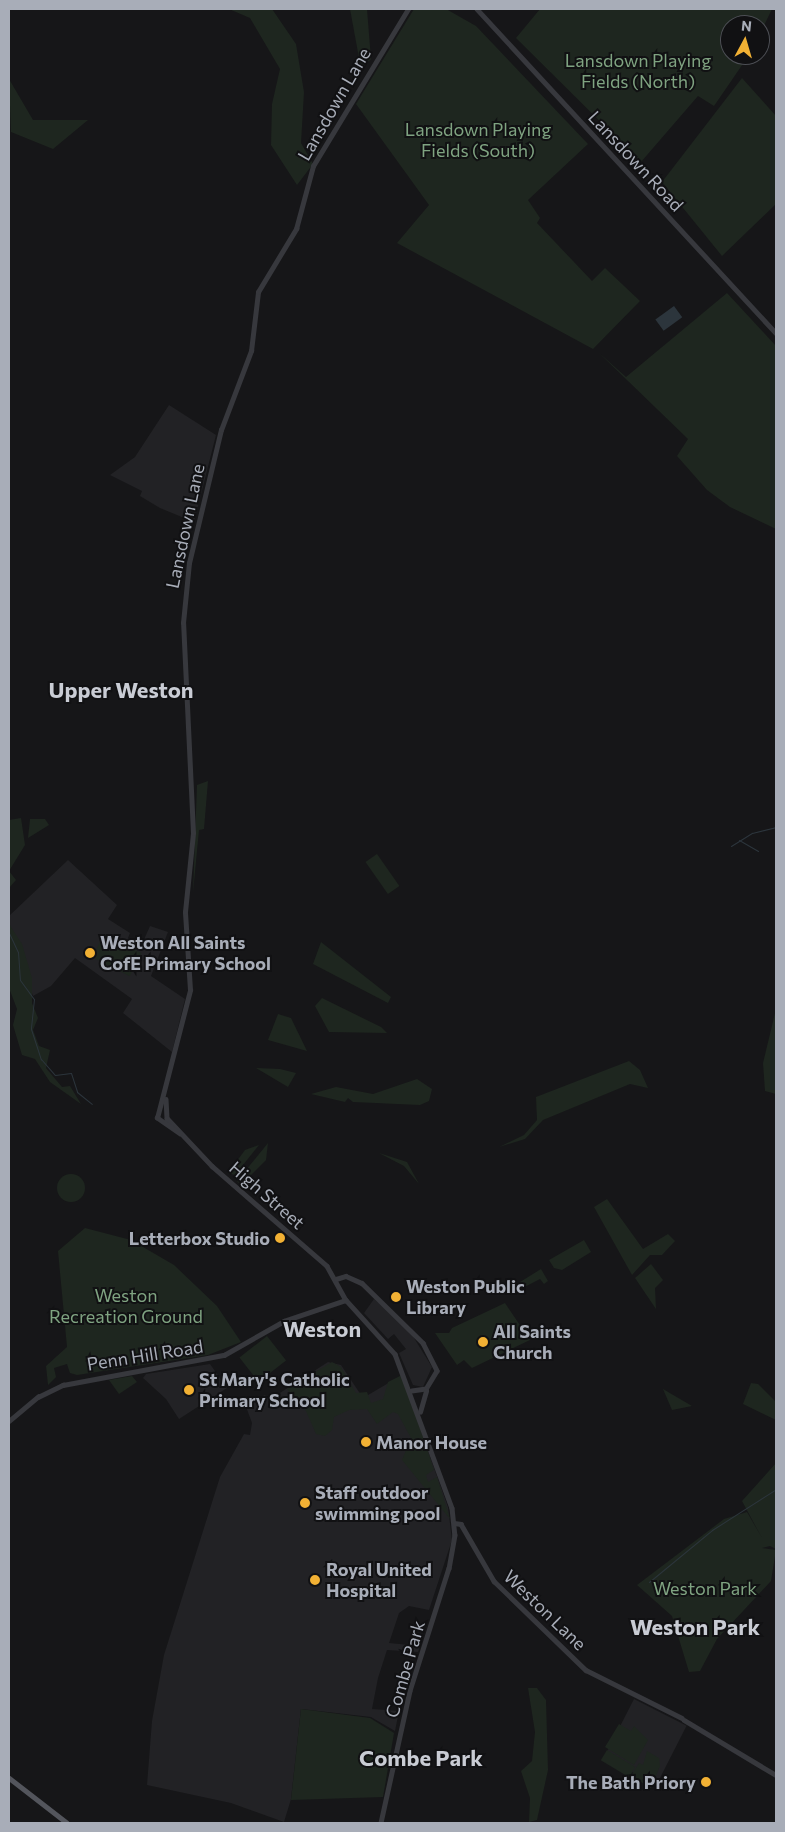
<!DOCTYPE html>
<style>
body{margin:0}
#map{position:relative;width:785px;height:1832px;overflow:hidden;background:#161618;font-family:Commissioner,sans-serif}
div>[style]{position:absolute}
.built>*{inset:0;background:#222225;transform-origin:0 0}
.green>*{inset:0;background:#1e261f;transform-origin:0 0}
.round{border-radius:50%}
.water>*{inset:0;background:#2c353c;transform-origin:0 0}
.stream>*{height:1px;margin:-0.5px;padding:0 0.5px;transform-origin:0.5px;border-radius:0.5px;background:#2c353c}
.tertiary>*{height:4.5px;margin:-2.25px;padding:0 2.25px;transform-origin:2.25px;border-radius:2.25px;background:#37383d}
.primary>*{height:5px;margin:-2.5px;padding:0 2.5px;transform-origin:2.5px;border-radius:2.5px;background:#53555c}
.dots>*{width:14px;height:14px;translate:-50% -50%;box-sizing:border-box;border:2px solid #111113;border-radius:50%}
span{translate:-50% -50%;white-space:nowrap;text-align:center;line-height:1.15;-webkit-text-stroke:4px #111113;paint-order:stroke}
.park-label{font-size:18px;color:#7fa381}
.street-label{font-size:18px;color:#a8adb8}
.poi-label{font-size:18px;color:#a8adb8;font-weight:700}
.left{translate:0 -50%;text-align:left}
.right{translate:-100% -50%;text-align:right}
.district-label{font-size:22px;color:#c9ccd4;font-weight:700}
.frame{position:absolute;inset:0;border:10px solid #a8adb8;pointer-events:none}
.north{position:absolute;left:720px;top:15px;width:50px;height:50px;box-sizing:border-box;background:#111113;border:1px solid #4d4f55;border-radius:50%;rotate:6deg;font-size:14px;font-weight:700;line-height:20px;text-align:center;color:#a8adb8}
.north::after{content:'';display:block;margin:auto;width:18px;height:22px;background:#f2b134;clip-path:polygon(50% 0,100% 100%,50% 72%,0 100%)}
</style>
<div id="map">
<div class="built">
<i style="clip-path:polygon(169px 405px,216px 435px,194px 522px,160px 508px,140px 496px,142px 491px,110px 475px,135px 457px)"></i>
<i style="clip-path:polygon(68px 860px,117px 905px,108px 919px,130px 933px,128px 938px,142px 944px,150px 926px,168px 932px,151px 976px,185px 999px,172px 1052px,123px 1013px,132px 999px,75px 958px,51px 986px,33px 996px,9px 929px,9px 916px)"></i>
<i style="clip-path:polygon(374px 1299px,406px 1325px,432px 1367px,423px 1387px,413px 1385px,399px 1353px,406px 1349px,394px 1334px,388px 1339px,364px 1313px)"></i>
<i style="clip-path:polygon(328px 1362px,341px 1365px,363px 1398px,397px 1378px,405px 1387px,448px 1507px,452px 1540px,429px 1610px,409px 1606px,399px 1613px,389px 1643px,420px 1646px,418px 1652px,387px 1650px,378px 1678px,372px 1709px,399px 1711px,395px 1731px,371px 1717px,301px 1709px,291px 1799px,284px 1822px,231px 1803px,147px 1785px,152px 1721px,164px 1655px,220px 1477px,244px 1434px,250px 1435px,252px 1423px,245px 1404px,265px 1395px,269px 1400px)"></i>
<i style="clip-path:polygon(210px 1364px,227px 1388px,179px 1419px,166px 1399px,143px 1378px,146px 1374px)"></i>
<i style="left:634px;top:1699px;width:59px;height:66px;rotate:27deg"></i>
</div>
<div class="green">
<i style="clip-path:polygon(229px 9px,272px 9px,296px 44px,304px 92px,301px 143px,313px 164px,297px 185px,271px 145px,272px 104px,280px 69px,250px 18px)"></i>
<i style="clip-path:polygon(350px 9px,367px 9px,371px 59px,361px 69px)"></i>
<i style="clip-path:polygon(414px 9px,446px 9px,476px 26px,588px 144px,528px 200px,540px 218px,537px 223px,592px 281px,605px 268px,640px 301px,593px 349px,397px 243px,429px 205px,356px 104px)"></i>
<i style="clip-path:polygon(540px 9px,772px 9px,760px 34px,760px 25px,730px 25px,730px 55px,749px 55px,714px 106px,698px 96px,641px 162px,516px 38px)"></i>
<i style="clip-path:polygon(742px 78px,776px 116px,776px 204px,722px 256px,662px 182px)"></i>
<i style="clip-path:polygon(9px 79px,33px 120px,88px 120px,53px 149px,11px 132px)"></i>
<i style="clip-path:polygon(727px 293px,776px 346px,776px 529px,730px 507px,707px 490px,677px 456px,688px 439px,598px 352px,626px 377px)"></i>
<i style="clip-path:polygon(208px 781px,204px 829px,199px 830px,193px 893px,197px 785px)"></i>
<i style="clip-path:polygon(21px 818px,25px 845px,9px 871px,16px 880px,9px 888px,9px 820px)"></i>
<i style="clip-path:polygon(30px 819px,45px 819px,49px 825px,28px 838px)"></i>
<i style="left:377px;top:854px;width:39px;height:14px;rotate:55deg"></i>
<i style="clip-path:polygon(9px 924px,22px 944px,32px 978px,32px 1003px,38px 1018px,33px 1030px,39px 1046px,50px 1050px,46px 1068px,62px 1087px,70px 1086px,81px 1104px,50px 1082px,35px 1059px,22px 1055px,13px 1025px,17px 1009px,9px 988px)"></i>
<i style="left:104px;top:934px;width:42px;height:26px;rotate:27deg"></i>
<i style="clip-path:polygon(321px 942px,391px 997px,388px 1003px,313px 964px)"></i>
<i style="clip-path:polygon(322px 998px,381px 1027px,387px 1033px,329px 1032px,315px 1006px)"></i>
<i style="clip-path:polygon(776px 1009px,776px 1094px,765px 1091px,763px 1063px)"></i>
<i style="clip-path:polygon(278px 1014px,291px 1018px,307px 1051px,268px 1040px)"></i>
<i style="clip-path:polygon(629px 1061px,640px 1070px,648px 1088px,630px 1084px,543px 1120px,525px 1139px,499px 1147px,524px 1135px,537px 1120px,536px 1097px)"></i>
<i style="clip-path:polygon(256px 1068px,280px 1069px,296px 1073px,288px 1087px)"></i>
<i style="clip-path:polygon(417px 1079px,432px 1089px,429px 1101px,420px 1105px,353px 1102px,348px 1098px,345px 1102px,311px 1094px,336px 1087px,373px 1094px)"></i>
<i style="clip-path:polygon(268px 1143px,266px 1160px,241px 1185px,237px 1181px)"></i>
<i style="clip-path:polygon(259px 1145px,235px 1175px,228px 1173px,245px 1150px)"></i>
<i style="clip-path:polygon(379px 1153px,407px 1162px,419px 1184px,404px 1166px)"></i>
<i class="round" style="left:57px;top:1174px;width:28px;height:28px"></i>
<i style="clip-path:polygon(607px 1199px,643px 1249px,668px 1234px,675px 1241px,662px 1255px,650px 1255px,632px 1275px,594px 1207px)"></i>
<i style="clip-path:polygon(85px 1228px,131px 1240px,174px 1265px,217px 1306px,241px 1342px,208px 1355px,77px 1375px,70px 1373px,67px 1364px,54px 1368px,56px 1377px,48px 1385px,46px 1366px,67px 1347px,58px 1251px)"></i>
<i style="clip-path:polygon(584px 1240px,591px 1252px,562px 1270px,554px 1268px,549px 1260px)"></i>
<i style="clip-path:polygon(651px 1264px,663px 1280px,655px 1288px,656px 1309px,635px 1278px)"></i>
<i style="clip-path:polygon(541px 1269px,548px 1281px,544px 1284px,540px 1279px,511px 1294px,507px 1290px)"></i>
<i style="clip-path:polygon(505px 1303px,530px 1340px,472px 1368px,464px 1360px,457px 1365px,435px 1333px,449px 1333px,452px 1328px)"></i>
<i style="left:267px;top:1336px;width:31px;height:35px;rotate:52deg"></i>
<i style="clip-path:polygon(332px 1362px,341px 1367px,356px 1393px,367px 1392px,371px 1403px,383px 1399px,388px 1382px,402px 1375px,434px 1470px,426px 1475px,428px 1482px,437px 1477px,450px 1519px,402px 1460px,411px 1438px,398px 1414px,393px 1412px,377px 1424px,367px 1409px,349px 1410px,334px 1417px,332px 1430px,325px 1436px,316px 1434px,306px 1411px,287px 1389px)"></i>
<i style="clip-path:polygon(132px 1376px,137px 1382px,119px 1394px,109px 1380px)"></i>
<i style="clip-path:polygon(751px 1383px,758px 1384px,776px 1402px,776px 1420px,743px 1404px)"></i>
<i style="clip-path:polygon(663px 1389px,692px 1406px,672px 1410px)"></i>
<i style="clip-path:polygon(776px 1463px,776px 1549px,770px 1546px,762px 1548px,776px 1550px,771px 1581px,717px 1639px,700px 1671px,689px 1672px,672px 1616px,637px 1585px,724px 1519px,747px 1512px,762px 1538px,742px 1501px)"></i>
<i style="clip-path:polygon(528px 1688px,537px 1688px,546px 1700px,548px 1770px,537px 1820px,529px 1822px,530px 1798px,521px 1771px,532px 1761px,535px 1732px)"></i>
<i style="clip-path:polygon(301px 1709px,370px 1718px,394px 1733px,383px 1797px,291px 1800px)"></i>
<i style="clip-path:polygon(619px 1724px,631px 1731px,634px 1726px,648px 1740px,634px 1765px,605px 1747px)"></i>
<i style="left:607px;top:1750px;width:33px;height:12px;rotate:31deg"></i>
<i style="clip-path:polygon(647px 1751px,659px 1758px,660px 1766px,651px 1788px,631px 1776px,639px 1763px,643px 1765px)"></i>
</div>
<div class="water">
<i style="left:674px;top:306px;width:14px;height:23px;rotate:54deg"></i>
</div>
<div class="stream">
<i style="left:739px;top:840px;width:22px;rotate:30deg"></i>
<i style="left:731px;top:846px;width:25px;rotate:-32deg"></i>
<i style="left:752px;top:833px;width:25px;rotate:-14deg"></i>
<i style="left:9px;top:933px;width:21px;rotate:65deg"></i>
<i style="left:18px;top:952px;width:28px;rotate:86deg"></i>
<i style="left:20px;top:980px;width:24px;rotate:54deg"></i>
<i style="left:34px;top:999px;width:30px;rotate:96deg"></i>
<i style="left:31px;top:1029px;width:32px;rotate:72deg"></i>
<i style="left:41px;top:1059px;width:21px;rotate:49deg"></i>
<i style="left:55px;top:1075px;width:16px;rotate:-7deg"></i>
<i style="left:71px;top:1073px;width:20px;rotate:72deg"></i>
<i style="left:77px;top:1092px;width:19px;rotate:39deg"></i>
<i style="left:649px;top:1582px;width:82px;rotate:-39.5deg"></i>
<i style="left:712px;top:1530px;width:76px;rotate:-32.6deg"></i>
</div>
<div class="tertiary">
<i style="left:477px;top:9px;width:441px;rotate:47.3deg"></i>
<i style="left:166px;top:1099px;width:22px;rotate:87deg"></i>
<i style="left:167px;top:1118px;width:66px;rotate:46.8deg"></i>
<i style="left:212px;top:1166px;width:152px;rotate:41deg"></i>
<i style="left:327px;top:1266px;width:39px;rotate:61deg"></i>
<i style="left:346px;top:1300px;width:73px;rotate:47.8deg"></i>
<i style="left:395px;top:1354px;width:164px;rotate:69.7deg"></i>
<i style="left:452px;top:1508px;width:27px;rotate:84deg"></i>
<i style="left:455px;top:1535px;width:34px;rotate:100deg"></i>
<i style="left:449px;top:1568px;width:129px;rotate:107.6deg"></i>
<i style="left:410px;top:1691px;width:135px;rotate:102.4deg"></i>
<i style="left:180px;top:1134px;width:28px;rotate:-145deg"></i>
<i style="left:157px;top:1118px;width:132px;rotate:-75.5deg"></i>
<i style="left:190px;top:990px;width:78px;rotate:-93.7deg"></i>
<i style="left:185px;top:912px;width:79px;rotate:-84.2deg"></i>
<i style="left:193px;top:833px;width:210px;rotate:-92.7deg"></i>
<i style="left:183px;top:623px;width:60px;rotate:-84.3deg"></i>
<i style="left:189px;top:563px;width:137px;rotate:-76.5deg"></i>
<i style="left:221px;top:430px;width:85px;rotate:-69.2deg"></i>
<i style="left:251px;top:351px;width:59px;rotate:-83.2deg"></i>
<i style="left:258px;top:292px;width:74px;rotate:-58.9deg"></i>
<i style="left:296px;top:229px;width:65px;rotate:-74.9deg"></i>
<i style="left:313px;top:166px;width:184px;rotate:-58.8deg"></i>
<i style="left:336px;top:1279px;width:10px;rotate:-17deg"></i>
<i style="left:346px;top:1276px;width:17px;rotate:24deg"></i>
<i style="left:362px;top:1283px;width:86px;rotate:44.5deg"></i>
<i style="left:423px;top:1343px;width:31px;rotate:63deg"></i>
<i style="left:437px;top:1371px;width:21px;rotate:121deg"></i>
<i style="left:426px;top:1389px;width:14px;rotate:172deg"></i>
<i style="left:420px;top:1412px;width:22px;rotate:-74deg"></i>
<i style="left:9px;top:1421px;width:38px;rotate:-40deg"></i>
<i style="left:38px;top:1397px;width:28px;rotate:-26deg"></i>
<i style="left:63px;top:1385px;width:164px;rotate:-10.6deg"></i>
<i style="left:224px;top:1355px;width:69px;rotate:-29.5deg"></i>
<i style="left:284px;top:1321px;width:65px;rotate:-18.7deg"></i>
<i style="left:454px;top:1523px;width:7px;rotate:8deg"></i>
<i style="left:461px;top:1524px;width:66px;rotate:59.9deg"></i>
<i style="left:494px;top:1581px;width:128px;rotate:44.1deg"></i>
<i style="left:586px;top:1670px;width:107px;rotate:26.6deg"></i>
<i style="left:684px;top:1720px;width:107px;rotate:30.9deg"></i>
</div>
<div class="primary">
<i style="left:9px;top:1778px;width:73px;rotate:37.8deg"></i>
</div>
<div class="dots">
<i style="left:90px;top:953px;background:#f2b134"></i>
<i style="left:280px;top:1238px;background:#f2b134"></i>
<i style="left:396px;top:1297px;background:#f2b134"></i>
<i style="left:483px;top:1342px;background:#f2b134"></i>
<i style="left:189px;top:1390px;background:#f2b134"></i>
<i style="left:366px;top:1442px;background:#f2b134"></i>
<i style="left:305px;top:1503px;background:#f2b134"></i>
<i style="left:315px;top:1580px;background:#f2b134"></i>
<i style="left:706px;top:1782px;background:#f2b134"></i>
</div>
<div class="park-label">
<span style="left:638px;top:71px">Lansdown Playing<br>Fields (North)</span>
<span style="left:478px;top:140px">Lansdown Playing<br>Fields (South)</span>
<span style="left:126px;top:1306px">Weston<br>Recreation Ground</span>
<span style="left:705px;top:1588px">Weston Park</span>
</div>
<div class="street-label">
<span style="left:334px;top:104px;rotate:-60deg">Lansdown Lane</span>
<span style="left:636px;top:161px;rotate:47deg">Lansdown Road</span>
<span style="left:185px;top:526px;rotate:-78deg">Lansdown Lane</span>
<span style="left:267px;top:1195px;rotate:41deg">High Street</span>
<span style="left:145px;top:1355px;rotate:-9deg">Penn Hill Road</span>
<span style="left:545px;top:1610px;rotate:44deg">Weston Lane</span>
<span style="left:405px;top:1669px;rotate:-74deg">Combe Park</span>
</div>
<div class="poi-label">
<span class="left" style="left:100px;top:953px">Weston All Saints<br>CofE Primary School</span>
<span class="right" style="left:270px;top:1238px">Letterbox Studio</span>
<span class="left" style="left:406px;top:1297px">Weston Public<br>Library</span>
<span class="left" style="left:493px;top:1342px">All Saints<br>Church</span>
<span class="left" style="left:199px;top:1390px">St Mary's Catholic<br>Primary School</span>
<span class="left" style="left:376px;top:1442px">Manor House</span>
<span class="left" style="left:315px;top:1503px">Staff outdoor<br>swimming pool</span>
<span class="left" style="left:326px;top:1580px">Royal United<br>Hospital</span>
<span class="right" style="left:696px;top:1782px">The Bath Priory</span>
</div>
<div class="district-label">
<span style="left:121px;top:690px">Upper Weston</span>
<span style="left:322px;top:1329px">Weston</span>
<span style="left:695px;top:1627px">Weston Park</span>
<span style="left:421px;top:1758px">Combe Park</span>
</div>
<div class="frame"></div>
<div class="north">N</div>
</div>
